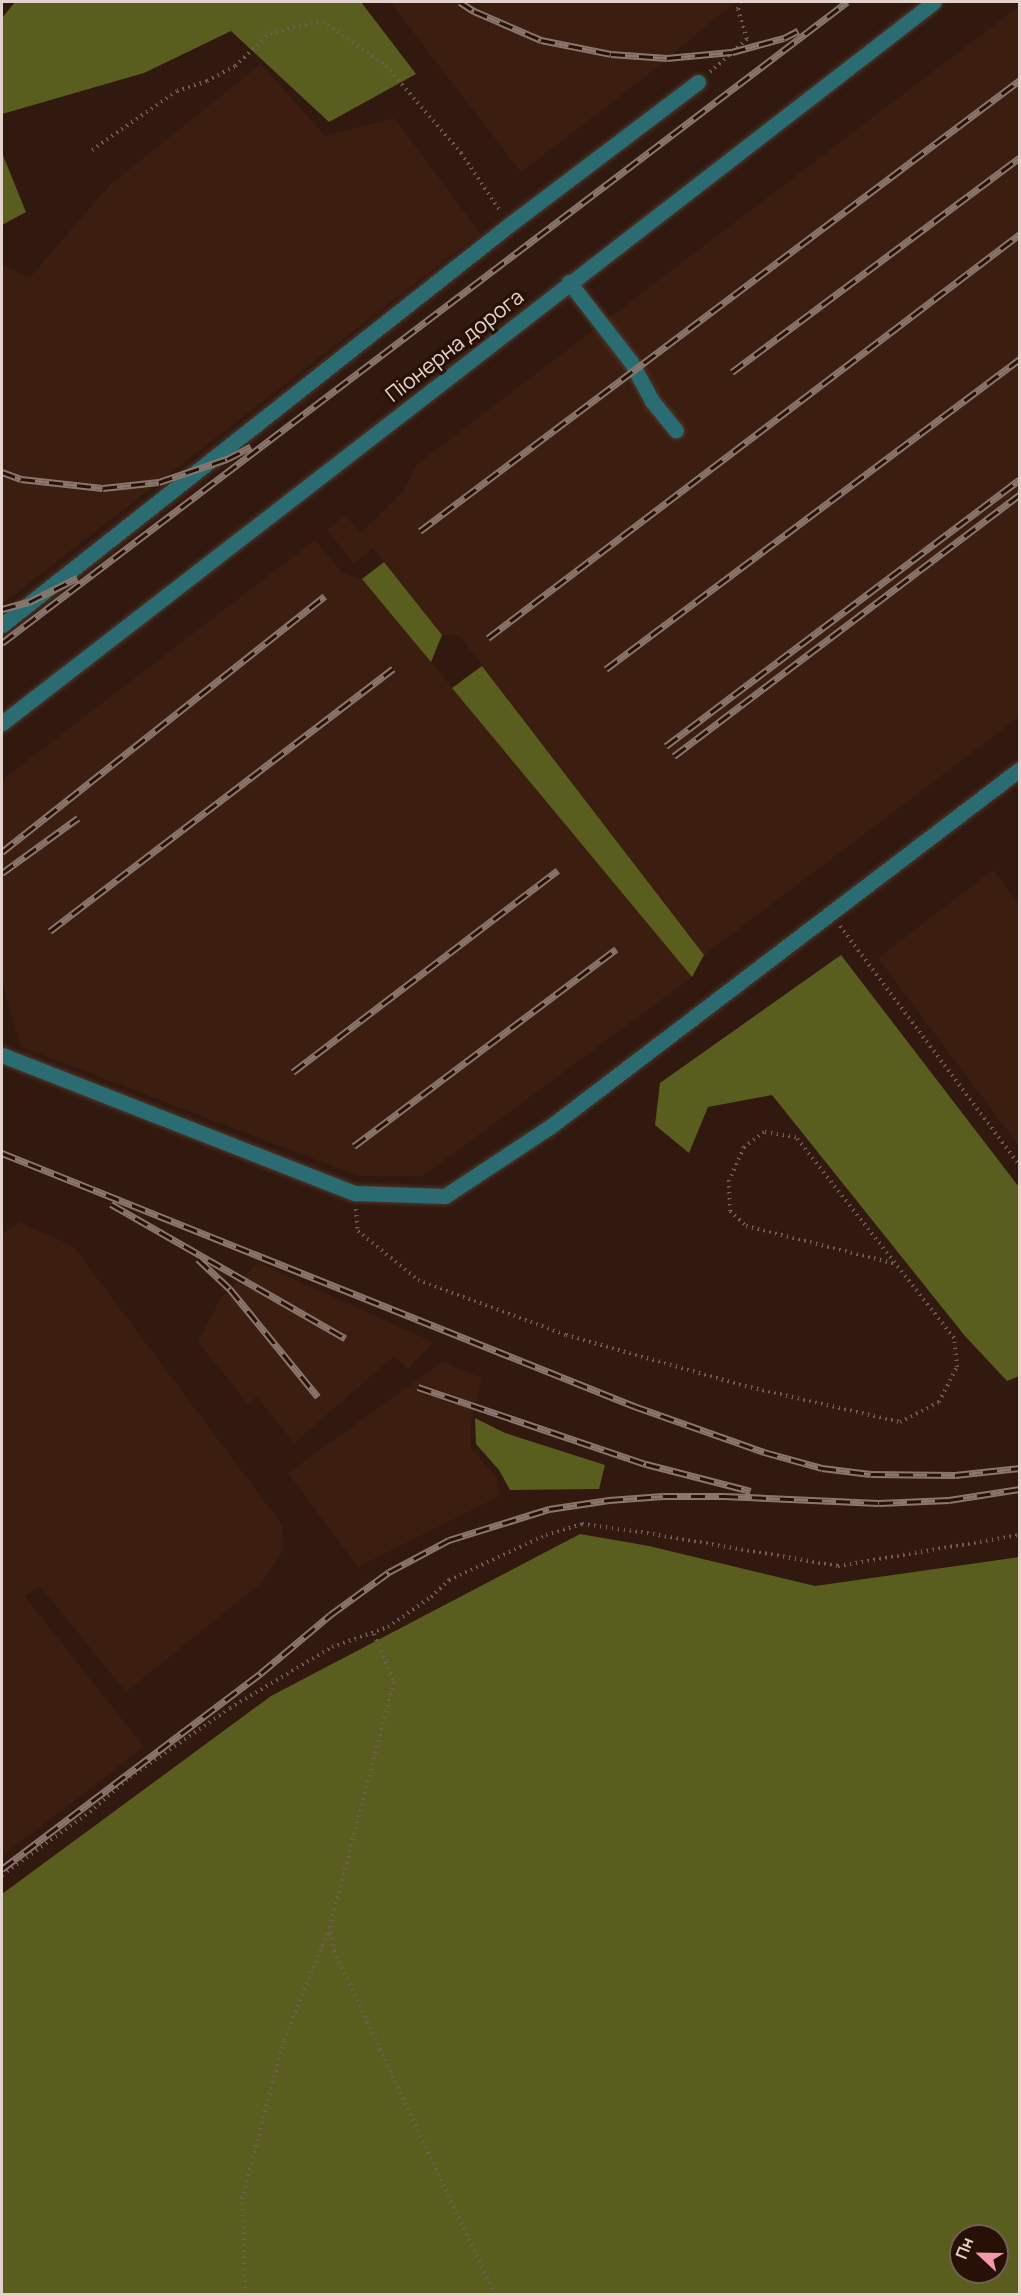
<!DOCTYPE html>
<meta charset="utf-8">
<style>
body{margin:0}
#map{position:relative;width:1021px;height:2296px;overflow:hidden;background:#31190f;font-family:Manrope,sans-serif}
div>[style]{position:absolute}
.built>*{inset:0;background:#3c1e10}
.forest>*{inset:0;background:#595e1f}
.path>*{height:4px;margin-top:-2px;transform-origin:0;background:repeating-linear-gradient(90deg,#725d54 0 1.5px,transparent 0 6px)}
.roads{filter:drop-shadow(0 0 2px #4e372d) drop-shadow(0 0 2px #4e372d)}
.minor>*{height:15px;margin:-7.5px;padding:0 7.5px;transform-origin:7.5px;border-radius:7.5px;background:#2b6c72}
.rail>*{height:7px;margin-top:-3.5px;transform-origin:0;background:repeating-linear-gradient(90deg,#271006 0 14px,#8a766d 0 28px);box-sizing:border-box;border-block:2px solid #8a766d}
span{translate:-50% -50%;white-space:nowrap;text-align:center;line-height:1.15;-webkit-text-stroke:6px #271006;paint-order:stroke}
.street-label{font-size:21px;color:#e4d3cc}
.frame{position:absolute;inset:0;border:3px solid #e4d3cc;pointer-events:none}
.north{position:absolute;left:949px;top:2224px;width:60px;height:60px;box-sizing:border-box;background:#271006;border:2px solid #735e55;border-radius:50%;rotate:292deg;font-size:16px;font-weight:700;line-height:24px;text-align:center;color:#e4d3cc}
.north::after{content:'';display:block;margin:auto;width:21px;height:27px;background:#f29aac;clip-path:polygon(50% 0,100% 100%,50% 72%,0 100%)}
</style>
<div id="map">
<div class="built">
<i style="clip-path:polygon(390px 2px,731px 2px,733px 4px,635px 85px,521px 172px)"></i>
<i style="clip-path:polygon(1019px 6px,1019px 717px,704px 955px,459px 635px,442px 635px,373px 548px,354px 563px,327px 530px,345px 515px,361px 533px,404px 491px,416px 465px)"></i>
<i style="clip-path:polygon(261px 64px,325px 136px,394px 118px,480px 233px,2px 604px,2px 265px,30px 277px,111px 184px)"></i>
<i style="clip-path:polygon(315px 540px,342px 573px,362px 579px,692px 977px,423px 1176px,359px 1176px,21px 1047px,2px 982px,2px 780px)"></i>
<i style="clip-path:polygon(993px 870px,1019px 904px,1019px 1146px,878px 958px)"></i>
<i style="clip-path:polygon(19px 1222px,73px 1246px,282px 1525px,283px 1551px,262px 1582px,126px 1692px,40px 1586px,25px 1597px,144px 1747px,2px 1856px,2px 1234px)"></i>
<i style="clip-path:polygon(258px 1263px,433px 1342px,408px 1369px,394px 1356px,294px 1443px,257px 1397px,248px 1404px,198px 1342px,221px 1298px)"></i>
<i style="clip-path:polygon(442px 1362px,482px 1378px,471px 1422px,471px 1448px,496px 1477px,500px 1496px,358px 1567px,288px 1473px)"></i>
</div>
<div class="forest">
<i style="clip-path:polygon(15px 2px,361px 2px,416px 74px,329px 122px,231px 31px,144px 73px,2px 114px,2px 18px)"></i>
<i style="clip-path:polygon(2px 153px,26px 212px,2px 225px)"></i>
<i style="clip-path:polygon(384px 562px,442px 635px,431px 662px,362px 579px)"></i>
<i style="clip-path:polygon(482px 666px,704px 955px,692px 977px,452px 688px)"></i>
<i style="clip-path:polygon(841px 955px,1019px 1187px,1019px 1376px,1007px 1381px,965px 1336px,772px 1095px,708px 1107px,689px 1153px,655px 1125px,660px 1083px)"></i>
<i style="clip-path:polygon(475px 1418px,505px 1433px,605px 1465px,599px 1489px,510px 1490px,499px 1470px,476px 1444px)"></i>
<i style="clip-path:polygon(evenodd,580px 1534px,649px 1546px,815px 1586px,1019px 1557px,1019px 2294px,2px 2294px,2px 1894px,271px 1696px,580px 1534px,961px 2236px,997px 2236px,997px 2272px,961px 2272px,961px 2236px)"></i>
</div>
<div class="path">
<i style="left:710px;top:72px;width:50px;rotate:-41.7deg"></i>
<i style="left:747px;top:39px;width:31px;rotate:-107deg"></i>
<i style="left:738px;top:9px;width:7px;rotate:-74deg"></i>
<i style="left:92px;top:150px;width:103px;rotate:-34.8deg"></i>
<i style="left:177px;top:91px;width:32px;rotate:-18deg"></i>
<i style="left:207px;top:81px;width:32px;rotate:-28deg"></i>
<i style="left:235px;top:66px;width:48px;rotate:-43.3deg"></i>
<i style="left:270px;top:33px;width:54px;rotate:-12.8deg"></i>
<i style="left:323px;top:21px;width:77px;rotate:35.5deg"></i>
<i style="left:386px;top:66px;width:115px;rotate:49.2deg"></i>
<i style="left:461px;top:153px;width:71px;rotate:55.9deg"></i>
<i style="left:840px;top:926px;width:300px;rotate:53.1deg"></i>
<i style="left:356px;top:1209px;width:22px;rotate:85deg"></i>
<i style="left:358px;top:1231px;width:77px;rotate:39.2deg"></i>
<i style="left:418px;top:1280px;width:158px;rotate:20.4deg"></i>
<i style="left:566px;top:1335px;width:186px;rotate:15.9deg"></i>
<i style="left:745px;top:1386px;width:159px;rotate:13.1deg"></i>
<i style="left:900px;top:1422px;width:44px;rotate:-27.1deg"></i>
<i style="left:939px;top:1402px;width:39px;rotate:-63deg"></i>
<i style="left:957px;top:1367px;width:29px;rotate:-96deg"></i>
<i style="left:954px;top:1338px;width:256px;rotate:-128.2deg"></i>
<i style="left:796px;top:1137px;width:32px;rotate:-171deg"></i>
<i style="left:764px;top:1132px;width:25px;rotate:143deg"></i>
<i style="left:744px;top:1147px;width:36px;rotate:114deg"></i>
<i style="left:729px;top:1180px;width:31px;rotate:88deg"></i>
<i style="left:730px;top:1211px;width:22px;rotate:43deg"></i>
<i style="left:746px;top:1226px;width:155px;rotate:14.2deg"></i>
<i style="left:374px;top:1634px;width:52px;rotate:67.4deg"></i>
<i style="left:394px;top:1682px;width:252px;rotate:104.7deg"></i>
<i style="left:330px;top:1926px;width:25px;rotate:81deg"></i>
<i style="left:334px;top:1951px;width:379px;rotate:64.9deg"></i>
<i style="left:2px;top:1875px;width:108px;rotate:-35.6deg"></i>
<i style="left:90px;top:1812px;width:53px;rotate:-41.2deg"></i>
<i style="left:130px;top:1777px;width:121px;rotate:-34.6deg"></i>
<i style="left:230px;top:1708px;width:119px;rotate:-30.9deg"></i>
<i style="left:332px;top:1647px;width:59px;rotate:-19.7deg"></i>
<i style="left:388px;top:1627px;width:52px;rotate:-34.9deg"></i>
<i style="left:431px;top:1597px;width:25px;rotate:-43deg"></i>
<i style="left:449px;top:1580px;width:107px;rotate:-24.9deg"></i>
<i style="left:546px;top:1535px;width:38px;rotate:-17deg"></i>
<i style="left:582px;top:1524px;width:60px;rotate:7.7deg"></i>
<i style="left:641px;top:1532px;width:200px;rotate:9.8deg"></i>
<i style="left:838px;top:1566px;width:185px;rotate:-9.7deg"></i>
<i style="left:245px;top:2294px;width:95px;rotate:-91.8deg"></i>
<i style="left:242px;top:2199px;width:164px;rotate:-75.2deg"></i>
<i style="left:284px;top:2040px;width:120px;rotate:-67.9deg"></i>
</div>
<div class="roads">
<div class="minor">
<i style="left:569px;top:282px;width:101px;rotate:52.2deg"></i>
<i style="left:631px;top:362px;width:44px;rotate:61.7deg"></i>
<i style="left:652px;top:401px;width:38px;rotate:51deg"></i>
<i style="left:2px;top:625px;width:646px;rotate:-38.27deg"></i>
<i style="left:509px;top:225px;width:237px;rotate:-37.1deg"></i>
<i style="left:2px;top:723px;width:1178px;rotate:-37.73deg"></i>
<i style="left:2px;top:1055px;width:379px;rotate:21.4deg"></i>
<i style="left:355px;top:1193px;width:90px;rotate:1.9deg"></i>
<i style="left:445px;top:1196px;width:127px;rotate:-33.4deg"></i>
<i style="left:551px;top:1126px;width:589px;rotate:-37.28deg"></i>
</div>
</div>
<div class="rail">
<i style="left:460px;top:2px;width:17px;rotate:33deg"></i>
<i style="left:474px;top:11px;width:73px;rotate:23.4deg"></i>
<i style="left:541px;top:40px;width:71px;rotate:11.3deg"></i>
<i style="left:611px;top:54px;width:56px;rotate:4.1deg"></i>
<i style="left:667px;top:58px;width:65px;rotate:-5.3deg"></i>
<i style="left:732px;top:52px;width:54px;rotate:-15.1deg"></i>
<i style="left:784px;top:38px;width:16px;rotate:-27deg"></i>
<i style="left:732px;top:372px;width:359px;rotate:-36.7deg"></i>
<i style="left:2px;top:472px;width:20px;rotate:20deg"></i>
<i style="left:21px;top:479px;width:82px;rotate:6.3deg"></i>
<i style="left:103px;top:488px;width:56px;rotate:-6.1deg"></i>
<i style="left:159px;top:482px;width:72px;rotate:-18.7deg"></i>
<i style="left:227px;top:459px;width:27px;rotate:-27deg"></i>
<i style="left:420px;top:531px;width:751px;rotate:-36.93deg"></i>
<i style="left:2px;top:609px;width:28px;rotate:-15deg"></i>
<i style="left:29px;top:602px;width:54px;rotate:-26.6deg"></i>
<i style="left:488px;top:638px;width:668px;rotate:-37.21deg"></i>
<i style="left:2px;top:643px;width:1061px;rotate:-37.18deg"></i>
<i style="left:606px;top:669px;width:517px;rotate:-36.83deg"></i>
<i style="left:666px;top:746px;width:443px;rotate:-37deg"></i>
<i style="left:674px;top:756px;width:434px;rotate:-37.1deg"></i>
<i style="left:2px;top:852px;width:412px;rotate:-38.4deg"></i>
<i style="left:2px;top:873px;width:94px;rotate:-35.9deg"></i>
<i style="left:50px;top:931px;width:432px;rotate:-37.4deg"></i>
<i style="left:293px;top:1072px;width:333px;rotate:-37.3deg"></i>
<i style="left:354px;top:1146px;width:328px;rotate:-36.9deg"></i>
<i style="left:2px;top:1153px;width:681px;rotate:21.82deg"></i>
<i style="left:634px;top:1406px;width:138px;rotate:19.5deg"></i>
<i style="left:764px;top:1452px;width:60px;rotate:15.4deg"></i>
<i style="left:822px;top:1468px;width:49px;rotate:7deg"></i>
<i style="left:871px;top:1474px;width:84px;rotate:0.7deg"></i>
<i style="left:955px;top:1475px;width:65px;rotate:-6.1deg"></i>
<i style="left:111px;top:1204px;width:270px;rotate:29.8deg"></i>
<i style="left:198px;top:1259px;width:44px;rotate:43.2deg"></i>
<i style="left:230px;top:1289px;width:139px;rotate:50.8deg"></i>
<i style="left:418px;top:1387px;width:241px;rotate:18.7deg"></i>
<i style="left:646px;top:1464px;width:108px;rotate:14.4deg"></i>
<i style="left:2px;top:1869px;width:325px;rotate:-37.1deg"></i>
<i style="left:261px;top:1673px;width:90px;rotate:-40deg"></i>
<i style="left:330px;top:1615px;width:73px;rotate:-36.1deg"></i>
<i style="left:389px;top:1572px;width:68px;rotate:-28.1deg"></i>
<i style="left:449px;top:1540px;width:105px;rotate:-17.2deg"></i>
<i style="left:549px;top:1509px;width:61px;rotate:-8.5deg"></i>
<i style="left:609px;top:1500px;width:54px;rotate:-4.2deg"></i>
<i style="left:663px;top:1496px;width:61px"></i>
<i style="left:724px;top:1496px;width:155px;rotate:2.6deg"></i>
<i style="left:879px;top:1503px;width:70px;rotate:-2.5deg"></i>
<i style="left:949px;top:1500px;width:72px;rotate:-8.8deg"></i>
</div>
<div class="street-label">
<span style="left:454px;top:345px;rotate:-38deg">Піонерна дорога</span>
</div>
<div class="frame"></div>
<div class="north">Пн</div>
</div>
